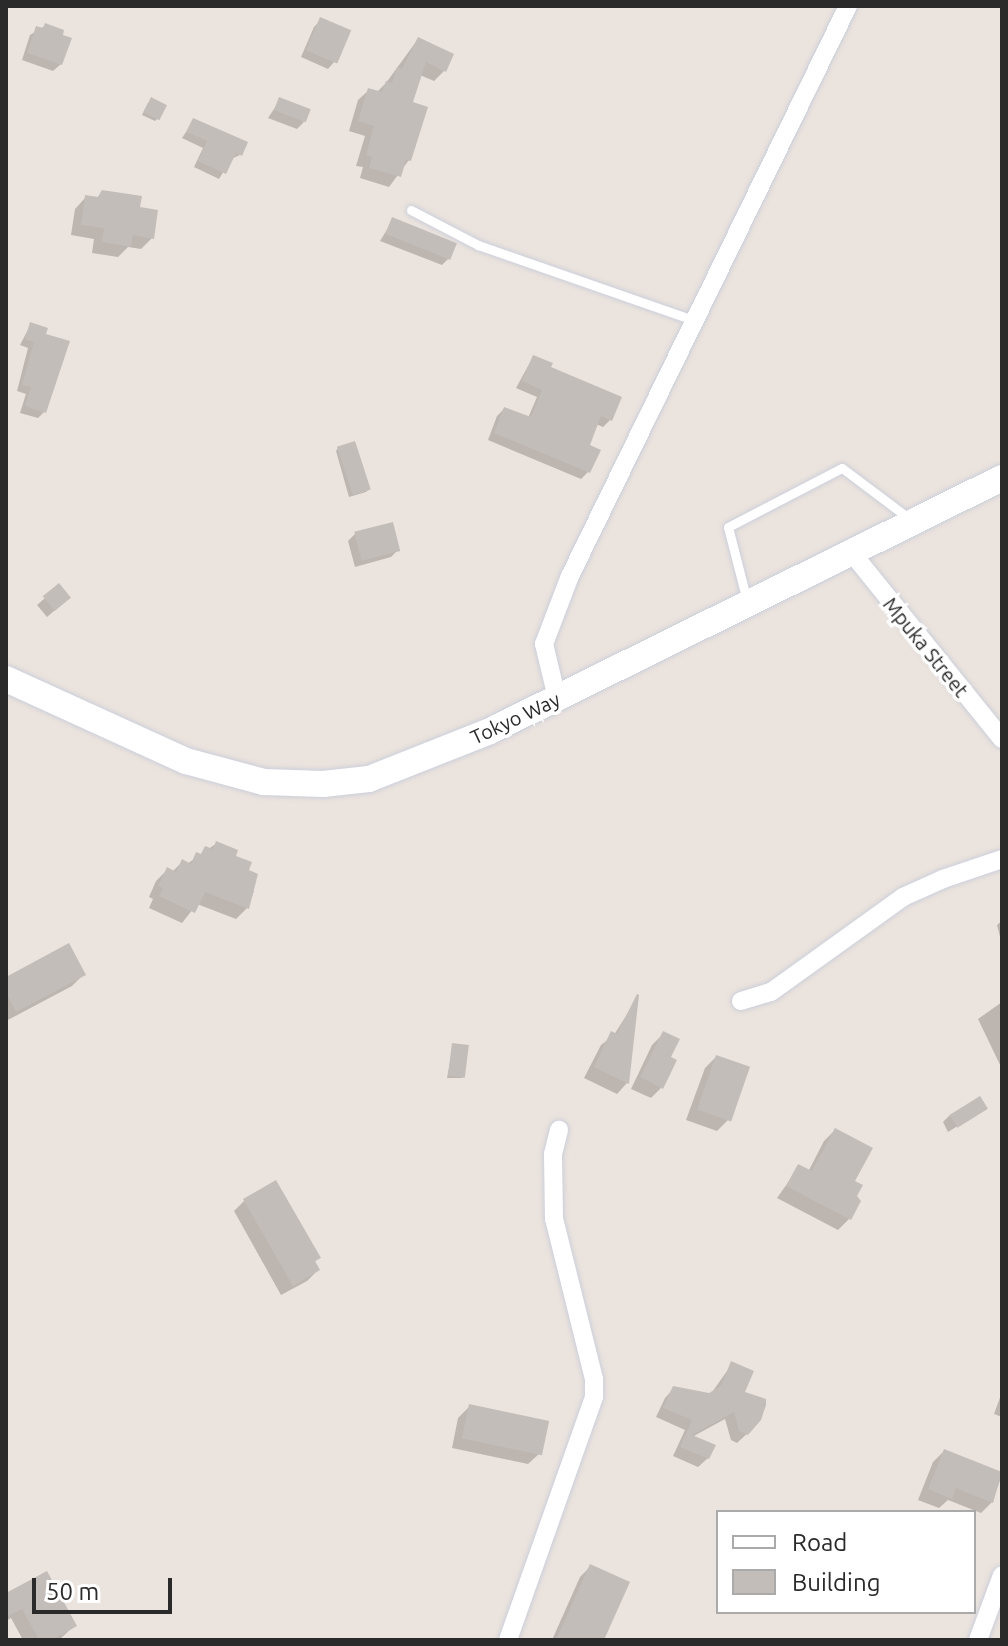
<!DOCTYPE html>
<style>
body{margin:0}
#map{position:relative;width:1008px;height:1646px;overflow:hidden;background:#ebe3dd;font-family:Ubuntu,sans-serif}
div>[style]{position:absolute}
.shadow>*{inset:0;background:#0003}
.building>*{inset:0;background:#c3bdb9;transform-origin:0 0}
.roads{filter:drop-shadow(0 0 2px #cbcfda) drop-shadow(0 0 2px #cbcfda)}
.lane>*{height:9px;margin:-4.5px;padding:0 4.5px;transform-origin:4.5px;border-radius:4.5px;background:#fff}
.street>*{height:18px;margin:-9px;padding:0 9px;transform-origin:9px;border-radius:9px;background:#fff}
.secondary>*{height:26px;margin:-13px;padding:0 13px;transform-origin:13px;border-radius:13px;background:#fff}
span{translate:-50% -50%;white-space:nowrap;text-align:center;line-height:1.15;-webkit-text-stroke:7px #fff;paint-order:stroke}
.street-label{font-size:20px;color:#2a2a2a}
.frame{position:absolute;inset:0;border:8px solid #2a2a2a;pointer-events:none}
.legend{position:absolute;left:716px;top:1510px;width:260px;height:104px;box-sizing:border-box;background:#fff;border:2px solid #aaa;margin:0;padding:10px 14px;list-style:none;font-size:24px;color:#2a2a2a}
.legend li{display:flex;align-items:center;gap:16px;height:40px}
.legend b{width:40px;border:2px solid #aaa}
.scale{position:absolute;left:32px;top:1578px;width:140px;height:36px;box-sizing:border-box;border:4px solid #2a2a2a;border-top:0;padding-left:10px;font-size:24px;line-height:28px;white-space:nowrap;color:#2a2a2a;-webkit-text-stroke:6px #fff;paint-order:stroke}
</style>
<div id="map">
<div class="shadow">
<i style="clip-path:polygon(321px 20px,335px 61px,328px 69px,301px 57px,314px 27px)"></i>
<i style="clip-path:polygon(45px 26px,61px 64px,53px 71px,22px 60px,30px 35px)"></i>
<i style="clip-path:polygon(418px 39px,444px 71px,434px 81px,420px 75px,411px 104px,409px 160px,389px 187px,360px 178px,363px 167px,356px 166px,365px 136px,349px 131px,358px 100px,369px 90px,377px 92px,386px 83px)"></i>
<i style="clip-path:polygon(280px 100px,304px 122px,297px 129px,268px 118px)"></i>
<i style="clip-path:polygon(148px 103px,158px 118px,155px 121px,142px 115px)"></i>
<i style="clip-path:polygon(194px 120px,240px 155px,231px 159px,219px 179px,194px 167px,203px 148px,182px 138px)"></i>
<i style="clip-path:polygon(102px 192px,138px 209px,152px 238px,141px 249px,128px 247px,118px 257px,92px 253px,94px 239px,71px 235px,75px 209px,86px 197px,96px 199px)"></i>
<i style="clip-path:polygon(393px 220px,449px 258px,442px 265px,380px 241px)"></i>
<i style="clip-path:polygon(31px 324px,46px 329px,44px 412px,38px 418px,20px 413px,26px 394px,17px 391px,28px 348px,20px 345px)"></i>
<i style="clip-path:polygon(533px 357px,610px 420px,603px 427px,596px 424px,587px 446px,588px 472px,581px 479px,488px 440px,497px 416px,504px 409px,528px 418px,537px 397px,516px 388px)"></i>
<i style="clip-path:polygon(338px 448px,369px 489px,366px 492px,349px 497px,336px 451px)"></i>
<i style="clip-path:polygon(355px 534px,398px 550px,391px 557px,355px 567px,348px 541px)"></i>
<i style="clip-path:polygon(59px 586px,61px 605px,47px 617px,37px 605px)"></i>
<i style="clip-path:polygon(217px 843px,246px 872px,250px 889px,254px 891px,247px 908px,236px 919px,197px 904px,182px 923px,149px 908px,153px 899px,149px 897px,156px 881px,167px 870px,172px 872px,182px 862px,187px 864px)"></i>
<i style="clip-path:polygon(1002px 921px,1002px 945px,997px 925px)"></i>
<i style="clip-path:polygon(83px 975px,72px 986px,6px 1021px,6px 979px)"></i>
<i style="clip-path:polygon(636px 1000px,627px 1083px,617px 1094px,584px 1078px,601px 1045px,614px 1035px)"></i>
<i style="clip-path:polygon(1002px 1002px,1002px 1069px,978px 1019px)"></i>
<i style="clip-path:polygon(663px 1034px,668px 1057px,662px 1087px,651px 1098px,631px 1089px,652px 1045px)"></i>
<i style="clip-path:polygon(453px 1046px,465px 1075px,462px 1078px,447px 1078px)"></i>
<i style="clip-path:polygon(716px 1057px,728px 1120px,717px 1131px,686px 1120px,705px 1068px)"></i>
<i style="clip-path:polygon(985px 1109px,948px 1132px,943px 1122px,950px 1115px)"></i>
<i style="clip-path:polygon(835px 1130px,852px 1182px,849px 1219px,838px 1230px,777px 1198px,799px 1167px,808px 1172px,824px 1141px)"></i>
<i style="clip-path:polygon(245px 1200px,319px 1257px,314px 1263px,318px 1270px,307px 1281px,281px 1295px,234px 1211px)"></i>
<i style="clip-path:polygon(732px 1364px,750px 1431px,737px 1443px,731px 1440px,725px 1419px,692px 1437px,708px 1458px,698px 1467px,673px 1456px,685px 1430px,656px 1417px,665px 1398px,674px 1388px,710px 1395px)"></i>
<i style="clip-path:polygon(1002px 1392px,1002px 1417px,994px 1414px)"></i>
<i style="clip-path:polygon(469px 1407px,540px 1453px,528px 1464px,452px 1448px,458px 1418px)"></i>
<i style="clip-path:polygon(944px 1451px,1002px 1475px,992px 1502px,981px 1513px,948px 1500px,939px 1508px,918px 1500px,933px 1462px)"></i>
<i style="clip-path:polygon(591px 1566px,602px 1640px,552px 1640px,580px 1577px)"></i>
<i style="clip-path:polygon(6px 1596px,74px 1626px,59px 1640px,23px 1640px,11px 1618px,6px 1621px)"></i>
</div>
<div class="building">
<i style="left:320px;top:17px;width:34px;height:36px;rotate:23deg"></i>
<i style="clip-path:polygon(45px 23px,64px 30px,63px 35px,72px 38px,62px 65px,27px 53px,36px 26px,43px 28px)"></i>
<i style="clip-path:polygon(418px 37px,454px 54px,446px 72px,426px 62px,413px 102px,428px 107px,411px 161px,406px 160px,401px 177px,369px 168px,372px 157px,366px 155px,374px 126px,358px 121px,368px 88px,382px 92px,386px 81px,392px 83px,397px 67px,402px 69px)"></i>
<i style="left:151px;top:97px;width:18px;height:17px;rotate:27deg"></i>
<i style="left:279px;top:97px;width:34px;height:14px;rotate:21deg"></i>
<i style="clip-path:polygon(193px 118px,248px 142px,242px 156px,236px 153px,226px 174px,198px 161px,207px 141px,186px 132px)"></i>
<i style="clip-path:polygon(102px 190px,142px 196px,140px 207px,158px 210px,154px 239px,133px 235px,131px 247px,102px 242px,104px 228px,81px 225px,85px 195px,98px 197px)"></i>
<i style="left:392px;top:217px;width:70px;height:18px;rotate:22deg"></i>
<i style="clip-path:polygon(30px 322px,48px 328px,46px 334px,70px 341px,46px 413px,25px 406px,31px 387px,22px 385px,34px 342px,25px 339px)"></i>
<i style="clip-path:polygon(533px 355px,553px 363px,551px 367px,622px 397px,612px 421px,601px 416px,590px 445px,601px 450px,590px 473px,494px 433px,504px 407px,531px 417px,542px 390px,522px 381px)"></i>
<i style="left:355px;top:441px;width:51px;height:19px;rotate:72deg"></i>
<i style="left:393px;top:522px;width:30px;height:40px;rotate:76deg"></i>
<i style="left:59px;top:583px;width:19px;height:21px;rotate:51deg"></i>
<i style="clip-path:polygon(216px 841px,238px 850px,236px 856px,252px 862px,249px 870px,258px 874px,249px 909px,205px 892px,195px 913px,159px 896px,163px 888px,158px 886px,167px 867px,176px 872px,182px 859px,191px 864px,196px 852px,201px 854px,205px 846px,213px 849px)"></i>
<i style="clip-path:polygon(69px 943px,86px 975px,16px 1012px,6px 992px,6px 977px)"></i>
<i style="clip-path:polygon(637px 994px,639px 995px,629px 1084px,594px 1067px,611px 1031px,617px 1034px)"></i>
<i style="clip-path:polygon(663px 1031px,680px 1039px,671px 1057px,677px 1060px,663px 1089px,640px 1077px)"></i>
<i style="left:452px;top:1043px;width:17px;height:33px;rotate:7deg"></i>
<i style="left:716px;top:1055px;width:36px;height:58px;rotate:19deg"></i>
<i style="left:980px;top:1096px;width:15px;height:36px;rotate:58deg"></i>
<i style="clip-path:polygon(835px 1128px,873px 1148px,855px 1181px,863px 1185px,857px 1196px,861px 1201px,851px 1220px,786px 1186px,798px 1164px,812px 1171px)"></i>
<i style="clip-path:polygon(276px 1180px,321px 1258px,315px 1261px,320px 1270px,293px 1286px,243px 1199px)"></i>
<i style="clip-path:polygon(731px 1361px,754px 1371px,745px 1392px,766px 1399px,766px 1405px,761px 1420px,748px 1435px,739px 1431px,734px 1412px,692px 1435px,716px 1445px,709px 1459px,680px 1447px,692px 1420px,663px 1408px,673px 1386px,709px 1393px,721px 1386px)"></i>
<i style="left:469px;top:1404px;width:82px;height:35px;rotate:12deg"></i>
<i style="clip-path:polygon(944px 1449px,1002px 1472px,993px 1503px,956px 1488px,952px 1499px,928px 1489px)"></i>
<i style="clip-path:polygon(590px 1564px,630px 1582px,604px 1640px,556px 1640px)"></i>
<i style="clip-path:polygon(47px 1571px,77px 1626px,52px 1640px,39px 1640px,22px 1609px,6px 1617px,6px 1593px)"></i>
</div>
<div class="roads">
<div class="lane">
<i style="left:411px;top:210px;width:76px;rotate:27.6deg"></i>
<i style="left:478px;top:245px;width:231px;rotate:19.2deg"></i>
<i style="left:747px;top:601px;width:76px;rotate:-104.4deg"></i>
<i style="left:728px;top:527px;width:128px;rotate:-27.4deg"></i>
<i style="left:842px;top:468px;width:85px;rotate:36.9deg"></i>
</div>
<div class="street">
<i style="left:852px;top:553px;width:239px;rotate:51.1deg"></i>
<i style="left:557px;top:698px;width:56px;rotate:-103.5deg"></i>
<i style="left:544px;top:644px;width:73px;rotate:-69.1deg"></i>
<i style="left:570px;top:576px;width:634px;rotate:-64deg"></i>
<i style="left:741px;top:1001px;width:31px;rotate:-17deg"></i>
<i style="left:771px;top:992px;width:163px;rotate:-35.7deg"></i>
<i style="left:903px;top:897px;width:44px;rotate:-24.2deg"></i>
<i style="left:943px;top:879px;width:62px;rotate:-18.7deg"></i>
<i style="left:508px;top:1640px;width:258px;rotate:-70.5deg"></i>
<i style="left:594px;top:1397px;width:18px;rotate:-90deg"></i>
<i style="left:594px;top:1379px;width:165px;rotate:-104deg"></i>
<i style="left:554px;top:1219px;width:65px;rotate:-90.9deg"></i>
<i style="left:553px;top:1154px;width:25px;rotate:-76deg"></i>
<i style="left:978px;top:1640px;width:69px;rotate:-69.7deg"></i>
</div>
<div class="secondary">
<i style="left:6px;top:679px;width:198px;rotate:24.5deg"></i>
<i style="left:186px;top:761px;width:81px;rotate:15.1deg"></i>
<i style="left:264px;top:782px;width:59px;rotate:1.9deg"></i>
<i style="left:323px;top:784px;width:46px;rotate:-6.2deg"></i>
<i style="left:369px;top:779px;width:130px;rotate:-21.6deg"></i>
<i style="left:490px;top:731px;width:571px;rotate:-26.3deg"></i>
</div>
</div>
<div class="street-label">
<span style="left:926px;top:647px;rotate:51deg">Mpuka Street</span>
<span style="left:515px;top:718px;rotate:-25deg">Tokyo Way</span>
</div>
<div class="frame"></div>
<ul class="legend">
<li><b style="height:10px;background:#fff"></b>Road</li>
<li><b style="height:22px;background:#c3bdb9"></b>Building</li>
</ul>
<div class="scale">50 m</div>
</div>
